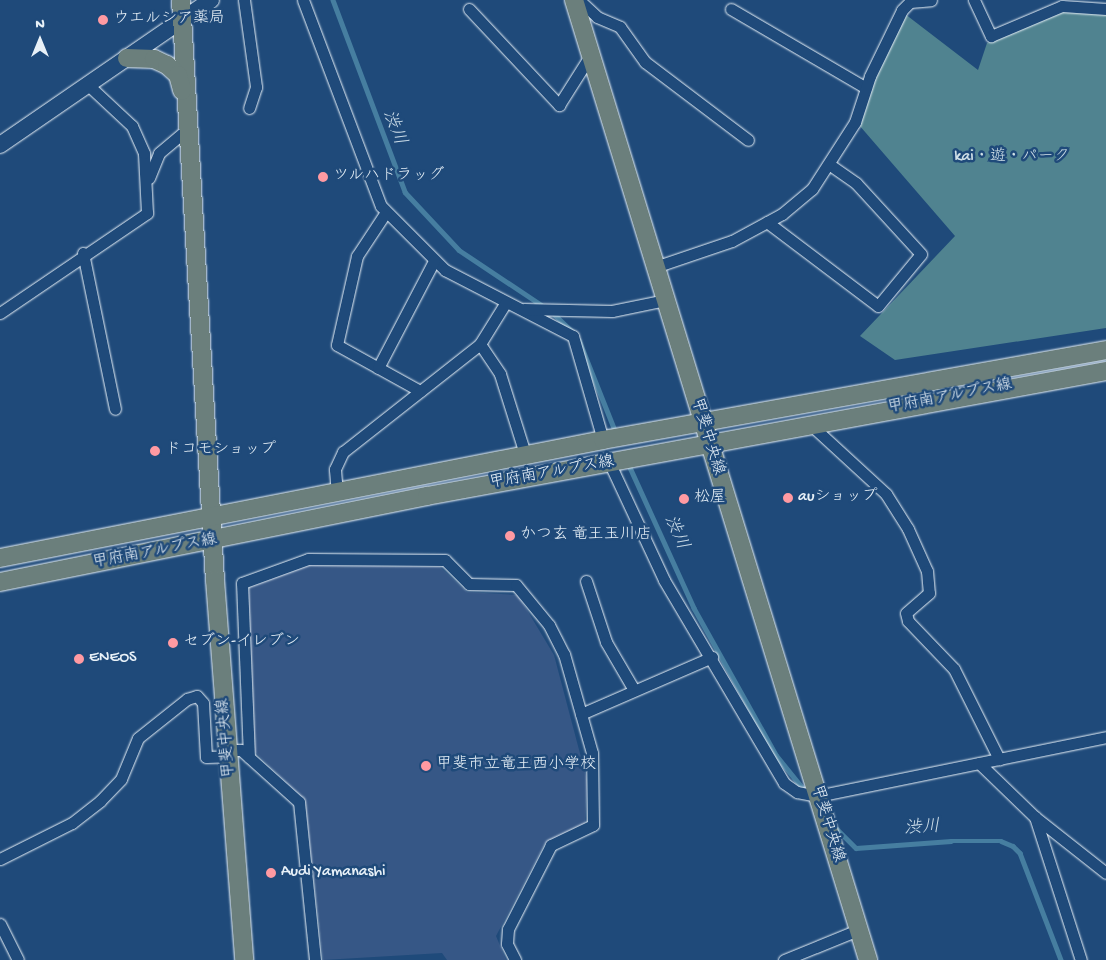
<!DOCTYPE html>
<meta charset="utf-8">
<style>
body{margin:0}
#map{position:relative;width:1106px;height:960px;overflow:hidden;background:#1f4a7a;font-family:"Gochi Hand","Klee One",sans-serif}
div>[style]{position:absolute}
.built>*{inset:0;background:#365786}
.green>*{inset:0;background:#508390}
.stream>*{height:4.5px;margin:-2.25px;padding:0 2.25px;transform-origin:2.25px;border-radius:2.25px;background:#467ea0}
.roads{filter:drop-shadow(0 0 1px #e8f1f8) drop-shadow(0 0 1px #e8f1f8)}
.street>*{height:11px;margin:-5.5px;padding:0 5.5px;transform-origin:5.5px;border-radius:5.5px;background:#1f4a7a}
.secondary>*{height:16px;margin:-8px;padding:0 8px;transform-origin:8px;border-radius:8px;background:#1f4a7a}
.primary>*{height:18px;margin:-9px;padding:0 9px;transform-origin:9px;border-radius:9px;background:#6b7f7c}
.dots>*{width:14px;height:14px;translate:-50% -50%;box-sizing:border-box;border:2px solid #1f4a7a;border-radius:50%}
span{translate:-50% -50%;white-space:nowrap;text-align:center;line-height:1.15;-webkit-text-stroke:5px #1f4a7a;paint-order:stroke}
.poi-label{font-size:16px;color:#e8f1f8}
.left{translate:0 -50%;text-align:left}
.park-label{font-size:16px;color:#d1e0e8}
.street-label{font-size:16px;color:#e8f1f8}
.water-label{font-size:18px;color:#d0e0eb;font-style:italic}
.north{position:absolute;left:15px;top:15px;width:50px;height:50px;-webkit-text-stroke:4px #1f4a7a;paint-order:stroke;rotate:0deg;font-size:14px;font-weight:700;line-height:20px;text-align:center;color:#e8f1f8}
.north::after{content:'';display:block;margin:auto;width:18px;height:22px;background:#e8f1f8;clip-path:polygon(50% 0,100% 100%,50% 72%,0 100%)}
</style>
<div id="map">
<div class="built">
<i style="clip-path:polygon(308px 565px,440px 567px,467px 592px,518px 595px,554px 655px,587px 780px,585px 825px,545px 843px,496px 936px,506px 960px,447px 960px,442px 953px,323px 960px,305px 800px,254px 751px,248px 584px)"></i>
</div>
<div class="green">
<i style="clip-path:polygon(1064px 10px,1106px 12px,1106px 328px,895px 360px,860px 336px,955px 236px,859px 125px,875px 75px,905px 14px,978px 70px,987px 43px)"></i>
</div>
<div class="stream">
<i style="left:333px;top:0;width:205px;rotate:69.4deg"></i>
<i style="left:405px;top:192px;width:79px;rotate:47deg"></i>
<i style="left:459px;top:250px;width:101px;rotate:33.7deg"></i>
<i style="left:552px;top:312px;width:29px;rotate:44deg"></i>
<i style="left:579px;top:340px;width:100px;rotate:68.3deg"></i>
<i style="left:628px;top:463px;width:159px;rotate:65.5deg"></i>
<i style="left:694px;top:608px;width:168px;rotate:60.8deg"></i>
<i style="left:776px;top:755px;width:48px;rotate:51deg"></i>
<i style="left:834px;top:826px;width:31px;rotate:45deg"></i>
<i style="left:856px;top:848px;width:95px;rotate:-4.2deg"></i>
<i style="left:951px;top:841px;width:50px"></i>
<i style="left:1001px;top:841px;width:13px;rotate:23deg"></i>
<i style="left:1013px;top:846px;width:10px;rotate:45deg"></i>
<i style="left:1020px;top:853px;width:115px;rotate:69deg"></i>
</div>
<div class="roads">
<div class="street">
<i style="left:244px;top:0;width:88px;rotate:82.1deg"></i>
<i style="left:256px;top:87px;width:22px;rotate:108deg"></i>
<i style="left:303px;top:0;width:220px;rotate:69.3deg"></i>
<i style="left:381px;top:206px;width:91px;rotate:45deg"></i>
<i style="left:445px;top:270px;width:144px;rotate:27.3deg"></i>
<i style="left:573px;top:336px;width:108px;rotate:73.9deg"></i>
<i style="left:579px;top:0;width:25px;rotate:43deg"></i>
<i style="left:597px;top:17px;width:25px;rotate:23deg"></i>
<i style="left:620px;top:27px;width:43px;rotate:54.5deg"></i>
<i style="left:645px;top:62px;width:129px;rotate:37.1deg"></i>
<i style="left:974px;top:0;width:40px;rotate:65deg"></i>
<i style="left:991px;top:36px;width:77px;rotate:-22.9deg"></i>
<i style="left:1062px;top:6px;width:44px;rotate:3.9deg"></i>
<i style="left:469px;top:9px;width:132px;rotate:46.8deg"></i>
<i style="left:559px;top:105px;width:58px;rotate:-57.7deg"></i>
<i style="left:731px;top:9px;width:156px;rotate:30.3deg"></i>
<i style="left:149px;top:178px;width:27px;rotate:-68deg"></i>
<i style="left:159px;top:153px;width:38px;rotate:-40deg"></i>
<i style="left:386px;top:212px;width:53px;rotate:123.4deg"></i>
<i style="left:357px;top:256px;width:91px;rotate:102.7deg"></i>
<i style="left:337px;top:345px;width:95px;rotate:29deg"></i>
<i style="left:767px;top:222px;width:139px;rotate:37.1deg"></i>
<i style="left:878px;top:306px;width:67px;rotate:-50.4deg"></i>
<i style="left:921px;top:254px;width:96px;rotate:-132.5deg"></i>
<i style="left:856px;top:183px;width:32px;rotate:-145deg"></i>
<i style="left:83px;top:253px;width:159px;rotate:78.4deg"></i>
<i style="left:655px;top:267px;width:81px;rotate:-18.7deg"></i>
<i style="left:732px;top:241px;width:57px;rotate:-28.4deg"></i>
<i style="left:782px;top:214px;width:39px;rotate:-40deg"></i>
<i style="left:812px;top:189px;width:80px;rotate:-57.3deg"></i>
<i style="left:855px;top:122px;width:48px;rotate:-71.9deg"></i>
<i style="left:870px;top:76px;width:73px;rotate:-64.1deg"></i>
<i style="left:902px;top:10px;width:11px;rotate:-45deg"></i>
<i style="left:910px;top:2px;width:21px;rotate:-5deg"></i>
<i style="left:524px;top:309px;width:88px;rotate:1.3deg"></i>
<i style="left:612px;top:311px;width:54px;rotate:-11.7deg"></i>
<i style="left:0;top:313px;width:178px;rotate:-34.2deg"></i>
<i style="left:147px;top:213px;width:60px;rotate:-92.9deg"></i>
<i style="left:144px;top:153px;width:30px;rotate:-114deg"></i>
<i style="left:132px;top:126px;width:60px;rotate:-137deg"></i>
<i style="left:480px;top:344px;width:36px;rotate:56deg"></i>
<i style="left:500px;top:374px;width:87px;rotate:72.6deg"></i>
<i style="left:378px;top:368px;width:121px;rotate:-62.4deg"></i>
<i style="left:811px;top:425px;width:102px;rotate:42.6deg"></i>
<i style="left:886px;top:494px;width:41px;rotate:57.8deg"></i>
<i style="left:908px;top:529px;width:46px;rotate:65.7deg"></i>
<i style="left:927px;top:571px;width:22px;rotate:85deg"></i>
<i style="left:929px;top:593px;width:30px;rotate:139deg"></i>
<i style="left:906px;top:613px;width:8px;rotate:76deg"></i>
<i style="left:908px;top:621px;width:66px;rotate:46.2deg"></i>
<i style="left:954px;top:669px;width:101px;rotate:63.4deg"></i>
<i style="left:610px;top:464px;width:128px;rotate:65deg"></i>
<i style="left:664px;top:580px;width:236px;rotate:59.4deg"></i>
<i style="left:784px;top:783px;width:16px;rotate:35deg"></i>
<i style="left:797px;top:792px;width:20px;rotate:11deg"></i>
<i style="left:817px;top:796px;width:295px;rotate:-11.5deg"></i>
<i style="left:337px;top:493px;width:24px;rotate:-95deg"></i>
<i style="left:335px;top:469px;width:19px;rotate:-65deg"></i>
<i style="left:343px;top:452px;width:174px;rotate:-38.2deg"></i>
<i style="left:480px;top:344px;width:49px;rotate:-58.2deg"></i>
<i style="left:586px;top:581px;width:64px;rotate:71.8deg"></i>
<i style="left:606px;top:642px;width:56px;rotate:59.7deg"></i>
<i style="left:581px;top:714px;width:143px;rotate:-23.5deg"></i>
<i style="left:230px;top:750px;width:11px"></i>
<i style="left:241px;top:750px;width:78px;rotate:41.9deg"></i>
<i style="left:299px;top:802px;width:159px;rotate:84.2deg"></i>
<i style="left:249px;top:757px;width:174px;rotate:-92.3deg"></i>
<i style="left:242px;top:583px;width:70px;rotate:-20deg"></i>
<i style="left:308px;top:559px;width:137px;rotate:0.4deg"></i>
<i style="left:445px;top:560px;width:34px;rotate:45deg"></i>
<i style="left:469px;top:584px;width:47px;rotate:1.2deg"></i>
<i style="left:516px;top:585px;width:52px;rotate:50.5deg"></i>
<i style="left:549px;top:625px;width:33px;rotate:63deg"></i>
<i style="left:564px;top:654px;width:103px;rotate:74.2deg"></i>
<i style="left:592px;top:753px;width:72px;rotate:89.2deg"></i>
<i style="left:593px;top:825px;width:47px;rotate:154.5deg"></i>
<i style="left:551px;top:845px;width:94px;rotate:117.1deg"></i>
<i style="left:508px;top:929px;width:15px;rotate:94deg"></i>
<i style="left:507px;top:944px;width:18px;rotate:63deg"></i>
<i style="left:979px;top:763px;width:78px;rotate:44deg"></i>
<i style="left:1035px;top:817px;width:150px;rotate:72.2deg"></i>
<i style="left:1035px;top:817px;width:90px;rotate:38.3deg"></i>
<i style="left:0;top:859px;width:80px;rotate:-26.6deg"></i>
<i style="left:72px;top:823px;width:36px;rotate:-38deg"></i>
<i style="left:100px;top:801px;width:30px;rotate:-46deg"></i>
<i style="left:121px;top:779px;width:44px;rotate:-67.5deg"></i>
<i style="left:138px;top:738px;width:63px;rotate:-38.5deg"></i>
<i style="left:187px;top:699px;width:10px;rotate:-17deg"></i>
<i style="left:197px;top:696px;width:9px;rotate:49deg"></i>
<i style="left:203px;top:703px;width:54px;rotate:86.8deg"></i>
<i style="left:206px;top:757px;width:24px;rotate:-2deg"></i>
<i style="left:0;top:924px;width:40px;rotate:63.4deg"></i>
<i style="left:784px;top:960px;width:80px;rotate:-22.1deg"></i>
</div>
<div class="secondary">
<i style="left:0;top:145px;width:256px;rotate:-34.5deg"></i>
</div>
<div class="primary">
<i style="left:181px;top:0;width:581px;rotate:86.65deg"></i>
<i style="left:215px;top:580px;width:381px;rotate:85.6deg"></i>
<i style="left:574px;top:0;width:1004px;rotate:72.97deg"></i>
<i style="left:127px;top:58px;width:27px;rotate:2deg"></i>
<i style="left:154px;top:59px;width:14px;rotate:25deg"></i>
<i style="left:167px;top:65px;width:15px;rotate:42deg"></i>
<i style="left:178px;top:75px;width:16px;rotate:75deg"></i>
<i style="left:0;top:558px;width:614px;rotate:-11.07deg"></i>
<i style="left:603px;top:440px;width:511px;rotate:-10.14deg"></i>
<i style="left:0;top:582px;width:436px;rotate:-11.4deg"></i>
<i style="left:427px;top:496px;width:690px;rotate:-10.43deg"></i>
</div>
</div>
<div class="dots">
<i style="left:103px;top:20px;background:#ff9aa2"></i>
<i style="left:323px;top:177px;background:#ff9aa2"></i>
<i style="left:155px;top:451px;background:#ff9aa2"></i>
<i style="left:788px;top:498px;background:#ff9aa2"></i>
<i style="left:684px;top:499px;background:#ff9aa2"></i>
<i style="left:510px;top:536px;background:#ff9aa2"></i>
<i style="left:173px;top:643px;background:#ff9aa2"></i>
<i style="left:79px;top:659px;background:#ff9aa2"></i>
<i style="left:426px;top:766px;background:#ff9aa2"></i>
<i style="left:271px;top:873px;background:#ff9aa2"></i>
</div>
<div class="poi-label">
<span class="left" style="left:113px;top:20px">ウエルシア薬局</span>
<span class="left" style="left:333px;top:177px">ツルハドラッグ</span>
<span class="left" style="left:165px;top:451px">ドコモショップ</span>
<span class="left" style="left:798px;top:498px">auショップ</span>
<span class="left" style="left:694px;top:499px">松屋</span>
<span class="left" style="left:520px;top:536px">かつ玄 竜王玉川店</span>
<span class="left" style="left:183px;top:643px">セブン-イレブン</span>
<span class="left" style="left:89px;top:659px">ENEOS</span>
<span class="left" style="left:436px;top:766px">甲斐市立竜王西小学校</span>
<span class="left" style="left:281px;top:873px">Audi Yamanashi</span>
</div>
<div class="park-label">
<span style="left:1012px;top:158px">kai・遊・パーク</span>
</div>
<div class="street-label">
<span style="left:950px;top:398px;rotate:-11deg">甲府南アルプス線</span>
<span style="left:706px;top:437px;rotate:73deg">甲斐中央線</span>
<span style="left:552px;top:474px;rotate:-10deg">甲府南アルプス線</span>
<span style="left:155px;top:553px;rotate:-11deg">甲府南アルプス線</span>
<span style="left:228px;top:738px;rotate:-95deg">甲斐中央線</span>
<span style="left:826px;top:824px;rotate:73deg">甲斐中央線</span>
</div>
<div class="water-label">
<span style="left:393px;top:128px;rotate:69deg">渋川</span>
<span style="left:675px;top:533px;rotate:66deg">渋川</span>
<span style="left:922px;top:829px;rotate:-4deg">渋川</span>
</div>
<div class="north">N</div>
</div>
